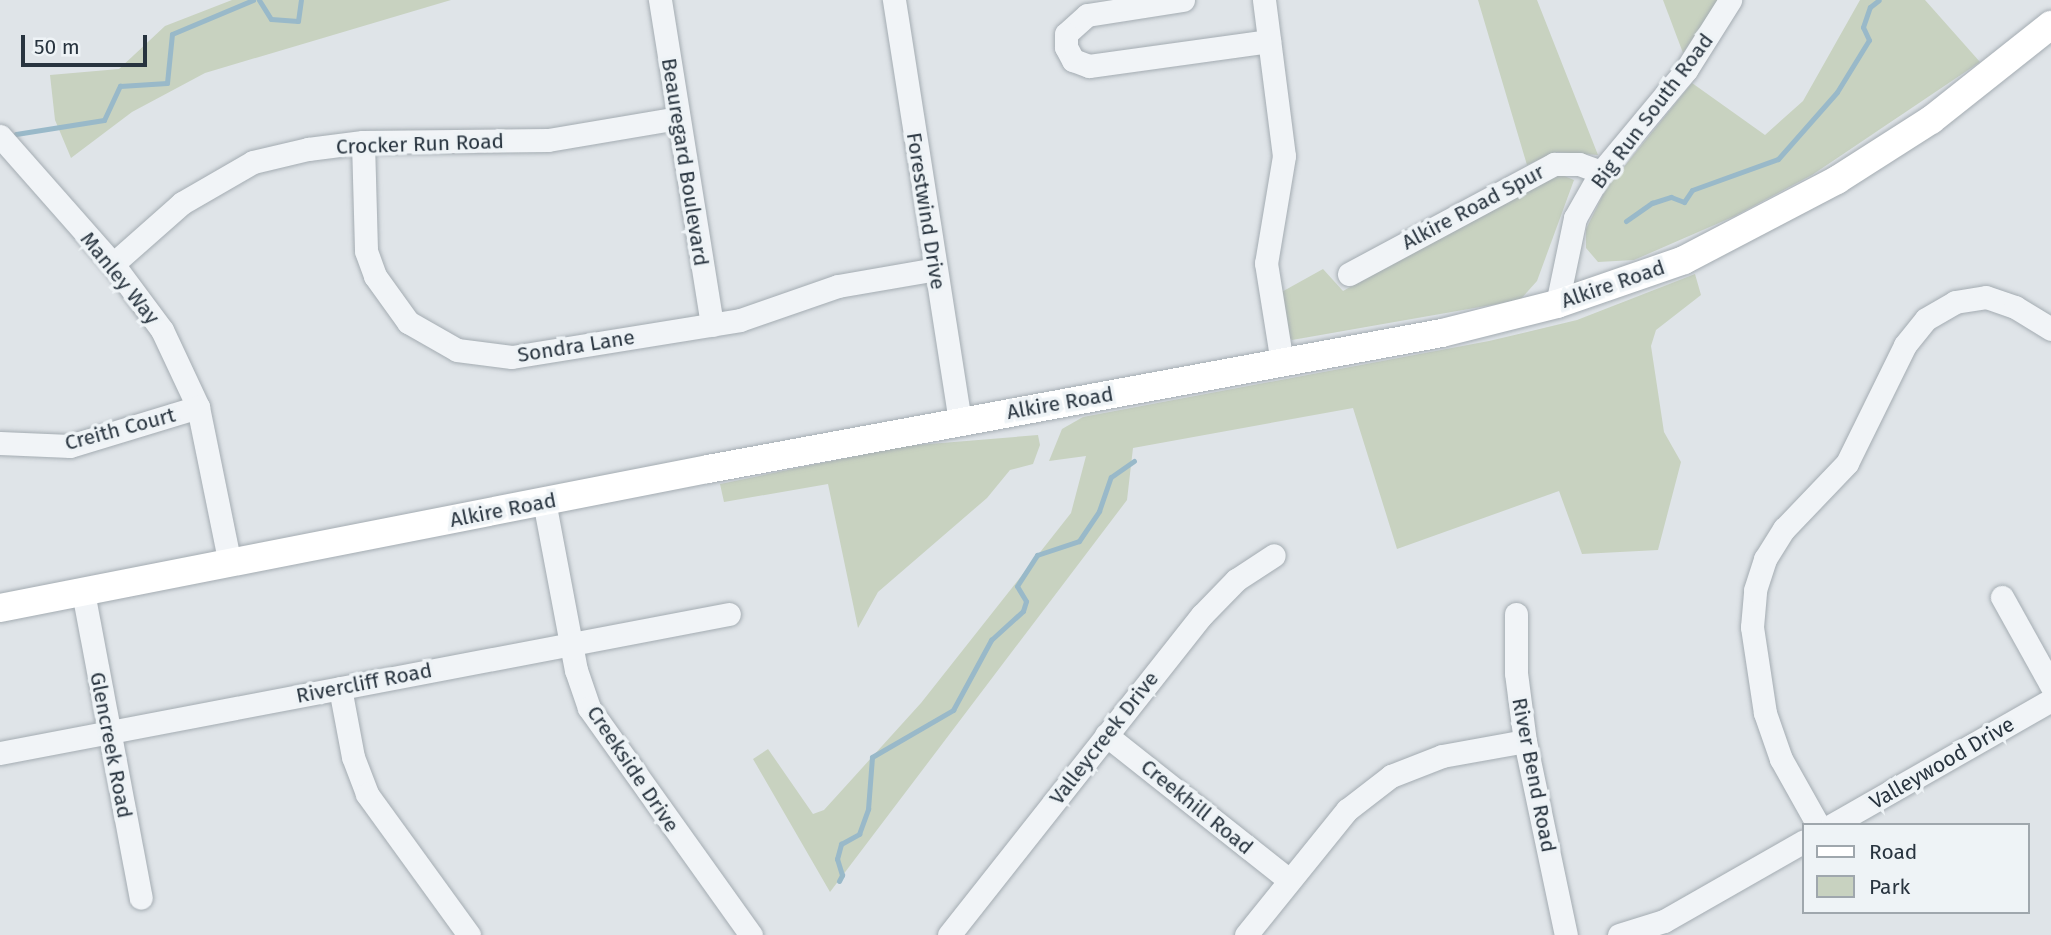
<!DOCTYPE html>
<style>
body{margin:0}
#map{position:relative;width:2051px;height:935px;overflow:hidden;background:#dfe4e8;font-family:"Fira Sans",sans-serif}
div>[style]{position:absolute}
.green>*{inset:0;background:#c8d2c0}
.stream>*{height:5px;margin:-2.5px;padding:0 2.5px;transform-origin:2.5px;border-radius:2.5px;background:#99b9c9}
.roads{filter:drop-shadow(0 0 2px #a4acb2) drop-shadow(0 0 2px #a4acb2)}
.minor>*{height:23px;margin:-11.5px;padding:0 11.5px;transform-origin:11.5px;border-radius:11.5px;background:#f1f4f7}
.major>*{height:28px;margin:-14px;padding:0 14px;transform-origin:14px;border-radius:14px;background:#fff}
span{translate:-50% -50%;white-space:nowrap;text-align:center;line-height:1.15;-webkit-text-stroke:7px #eef3f6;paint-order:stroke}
.street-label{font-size:21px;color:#28343f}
.legend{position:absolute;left:1802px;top:823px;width:228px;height:91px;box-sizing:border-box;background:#eef3f6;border:2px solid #9fa7ad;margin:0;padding:9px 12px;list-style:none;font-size:21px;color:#28343f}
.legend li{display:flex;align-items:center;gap:14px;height:35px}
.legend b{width:35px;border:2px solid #9fa7ad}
.scale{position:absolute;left:21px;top:35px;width:126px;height:32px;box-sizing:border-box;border:4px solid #28343f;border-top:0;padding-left:9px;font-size:21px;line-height:24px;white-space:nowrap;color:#28343f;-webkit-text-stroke:5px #eef3f6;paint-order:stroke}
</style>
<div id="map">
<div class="green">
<i style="clip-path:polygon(232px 0,451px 0,205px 73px,132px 112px,71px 158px,55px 120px,50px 75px,119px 69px,165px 26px)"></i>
<i style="clip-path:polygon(1478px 0,1537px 0,1598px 155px,1557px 152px,1527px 165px)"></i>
<i style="clip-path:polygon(1663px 0,1719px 0,1683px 53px)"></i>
<i style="clip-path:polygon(1860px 0,1925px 0,1980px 62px,1812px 175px,1735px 216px,1634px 260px,1598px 262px,1586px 248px,1586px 229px,1606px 189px,1692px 83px,1765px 135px,1803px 101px)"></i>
<i style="clip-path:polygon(1557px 173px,1574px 180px,1537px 281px,1520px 300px,1292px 340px,1284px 334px,1278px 294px,1323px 269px,1343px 291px)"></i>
<i style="clip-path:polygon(1695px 274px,1701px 295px,1656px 330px,1651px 346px,1664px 432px,1681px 462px,1658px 550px,1582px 554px,1559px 491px,1397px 549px,1353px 408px,1133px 448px,1127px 500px,830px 892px,753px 759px,768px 749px,813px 814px,824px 810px,921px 703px,1071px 513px,1086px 456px,1049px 461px,1062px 429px,1083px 417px,1489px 341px,1577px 320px)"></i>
<i style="clip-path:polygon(1038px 435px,1040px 445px,1033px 464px,1010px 470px,987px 498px,878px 592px,858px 628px,828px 484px,724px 502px,720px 484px,905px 446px)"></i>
</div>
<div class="stream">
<i style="left:259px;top:0;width:22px;rotate:58deg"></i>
<i style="left:271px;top:19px;width:27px;rotate:4deg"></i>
<i style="left:298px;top:21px;width:21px;rotate:-82deg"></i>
<i style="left:16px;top:134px;width:89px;rotate:-9deg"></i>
<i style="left:104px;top:120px;width:38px;rotate:-65deg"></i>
<i style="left:120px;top:86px;width:47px;rotate:-3.7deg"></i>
<i style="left:167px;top:83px;width:49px;rotate:-84.2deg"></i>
<i style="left:172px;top:34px;width:88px;rotate:-22.8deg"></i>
<i style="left:1626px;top:221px;width:32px;rotate:-35deg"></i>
<i style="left:1652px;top:203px;width:20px;rotate:-18deg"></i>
<i style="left:1671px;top:197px;width:14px;rotate:21deg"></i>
<i style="left:1684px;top:202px;width:14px;rotate:-56deg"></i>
<i style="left:1692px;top:190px;width:91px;rotate:-19.8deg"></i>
<i style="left:1778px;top:159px;width:89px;rotate:-48.6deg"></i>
<i style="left:1837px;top:92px;width:61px;rotate:-58.4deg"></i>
<i style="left:1869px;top:40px;width:14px;rotate:-115deg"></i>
<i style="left:1863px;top:27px;width:21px;rotate:-71deg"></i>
<i style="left:1870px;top:7px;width:11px;rotate:-38deg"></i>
<i style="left:839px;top:881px;width:7px;rotate:-63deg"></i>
<i style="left:842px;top:875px;width:17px;rotate:-107deg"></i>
<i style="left:837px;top:859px;width:16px;rotate:-75deg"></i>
<i style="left:841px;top:844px;width:21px;rotate:-29deg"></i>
<i style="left:859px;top:834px;width:27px;rotate:-70deg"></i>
<i style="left:868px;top:809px;width:52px;rotate:-85.6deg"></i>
<i style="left:872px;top:757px;width:94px;rotate:-30.1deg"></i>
<i style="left:953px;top:710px;width:80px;rotate:-61.5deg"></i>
<i style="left:991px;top:640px;width:43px;rotate:-42.2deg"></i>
<i style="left:1023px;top:611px;width:10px;rotate:-73deg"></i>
<i style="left:1026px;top:601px;width:17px;rotate:-121deg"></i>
<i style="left:1017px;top:586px;width:37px;rotate:-57deg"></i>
<i style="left:1037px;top:555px;width:44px;rotate:-18.4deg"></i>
<i style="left:1079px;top:541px;width:36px;rotate:-56deg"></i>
<i style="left:1099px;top:511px;width:36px;rotate:-71deg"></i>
<i style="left:1111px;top:477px;width:28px;rotate:-35deg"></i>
</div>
<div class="roads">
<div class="minor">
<i style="left:660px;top:0;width:329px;rotate:80.9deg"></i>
<i style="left:894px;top:0;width:426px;rotate:81.1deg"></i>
<i style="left:1183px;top:0;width:97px;rotate:171.1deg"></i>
<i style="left:1087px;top:15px;width:28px;rotate:138deg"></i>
<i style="left:1066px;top:34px;width:13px;rotate:90deg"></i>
<i style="left:1066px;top:47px;width:15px;rotate:62deg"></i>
<i style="left:1073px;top:60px;width:17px;rotate:21deg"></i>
<i style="left:1089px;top:66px;width:182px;rotate:-7.9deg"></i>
<i style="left:1264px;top:0;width:157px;rotate:82.7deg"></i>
<i style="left:1284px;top:156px;width:109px;rotate:99.5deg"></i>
<i style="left:1266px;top:263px;width:101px;rotate:80.9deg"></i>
<i style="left:0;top:136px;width:171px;rotate:48.6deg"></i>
<i style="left:113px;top:264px;width:82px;rotate:53.4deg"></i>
<i style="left:162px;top:330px;width:85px;rotate:64.9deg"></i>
<i style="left:198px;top:407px;width:160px;rotate:78.5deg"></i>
<i style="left:363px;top:142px;width:109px;rotate:88.4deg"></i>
<i style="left:366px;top:251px;width:27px;rotate:70deg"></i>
<i style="left:375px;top:276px;width:57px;rotate:54.3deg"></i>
<i style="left:408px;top:322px;width:56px;rotate:29.7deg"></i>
<i style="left:457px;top:350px;width:55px;rotate:7.3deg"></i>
<i style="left:512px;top:357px;width:231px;rotate:-9.2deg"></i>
<i style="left:740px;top:320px;width:104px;rotate:-19.1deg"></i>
<i style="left:838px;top:286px;width:99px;rotate:-9.8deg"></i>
<i style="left:113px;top:264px;width:92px;rotate:-41.5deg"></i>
<i style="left:182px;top:203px;width:82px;rotate:-30deg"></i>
<i style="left:253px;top:162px;width:57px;rotate:-13.3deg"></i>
<i style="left:308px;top:149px;width:55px;rotate:-7.3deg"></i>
<i style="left:363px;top:142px;width:185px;rotate:-0.6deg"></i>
<i style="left:548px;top:140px;width:132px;rotate:-9.6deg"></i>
<i style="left:1349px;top:274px;width:233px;rotate:-28.2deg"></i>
<i style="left:1554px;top:164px;width:25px"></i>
<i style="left:1579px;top:164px;width:23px;rotate:20deg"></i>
<i style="left:1557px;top:304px;width:88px;rotate:-78.2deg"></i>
<i style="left:1575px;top:218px;width:53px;rotate:-60.5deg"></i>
<i style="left:1601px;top:172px;width:133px;rotate:-50.2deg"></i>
<i style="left:1686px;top:70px;width:83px;rotate:-57.8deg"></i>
<i style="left:0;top:443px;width:70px;rotate:2.5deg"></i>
<i style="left:70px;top:446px;width:134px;rotate:-16.9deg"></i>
<i style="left:544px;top:501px;width:172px;rotate:79.3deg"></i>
<i style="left:576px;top:670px;width:40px;rotate:71.1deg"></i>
<i style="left:589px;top:708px;width:279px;rotate:54.5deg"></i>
<i style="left:83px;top:592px;width:311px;rotate:79.3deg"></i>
<i style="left:2002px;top:597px;width:101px;rotate:60.9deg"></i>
<i style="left:1516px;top:614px;width:59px;rotate:90deg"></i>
<i style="left:1516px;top:673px;width:69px;rotate:82.5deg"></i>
<i style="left:1525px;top:741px;width:198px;rotate:78.1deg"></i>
<i style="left:340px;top:688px;width:70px;rotate:79.3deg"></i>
<i style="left:353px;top:757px;width:40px;rotate:69deg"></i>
<i style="left:367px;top:794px;width:174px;rotate:54.1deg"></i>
<i style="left:1106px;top:735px;width:232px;rotate:38.4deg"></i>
<i style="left:0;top:753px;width:742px;rotate:-10.8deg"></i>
<i style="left:1818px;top:825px;width:76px;rotate:-119.3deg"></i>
<i style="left:1781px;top:759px;width:49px;rotate:-109.2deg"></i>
<i style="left:1765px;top:713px;width:87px;rotate:-98.6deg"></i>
<i style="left:1752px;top:627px;width:37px;rotate:-85deg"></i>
<i style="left:1755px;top:590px;width:33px;rotate:-72deg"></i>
<i style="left:1765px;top:559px;width:36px;rotate:-58deg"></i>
<i style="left:1784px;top:529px;width:91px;rotate:-46.3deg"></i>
<i style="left:1847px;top:463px;width:131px;rotate:-63.8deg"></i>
<i style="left:1905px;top:345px;width:33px;rotate:-51deg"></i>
<i style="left:1926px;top:319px;width:34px;rotate:-30deg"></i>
<i style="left:1955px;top:302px;width:31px;rotate:-9deg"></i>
<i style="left:1986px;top:297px;width:31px;rotate:19deg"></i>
<i style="left:2015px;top:307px;width:42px;rotate:31.4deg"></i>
<i style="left:1832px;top:825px;width:252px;rotate:-29.7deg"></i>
<i style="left:949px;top:935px;width:408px;rotate:-51.7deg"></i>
<i style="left:1202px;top:615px;width:49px;rotate:-45.8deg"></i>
<i style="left:1236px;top:580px;width:45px;rotate:-33.3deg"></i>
<i style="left:1246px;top:935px;width:161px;rotate:-51.1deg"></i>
<i style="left:1347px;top:810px;width:56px;rotate:-37.7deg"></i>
<i style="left:1391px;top:776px;width:55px;rotate:-21.4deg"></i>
<i style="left:1442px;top:756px;width:84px;rotate:-10.2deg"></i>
<i style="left:1619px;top:935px;width:47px;rotate:-17.3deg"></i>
<i style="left:1664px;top:921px;width:161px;rotate:-29.7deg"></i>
</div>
<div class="major">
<i style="left:0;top:608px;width:722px;rotate:-11.11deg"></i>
<i style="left:708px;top:469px;width:746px;rotate:-10.5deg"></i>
<i style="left:1442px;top:333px;width:119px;rotate:-14.2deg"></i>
<i style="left:1557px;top:304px;width:134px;rotate:-19.1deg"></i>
<i style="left:1684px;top:260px;width:173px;rotate:-27.6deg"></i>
<i style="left:1837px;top:180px;width:112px;rotate:-32.6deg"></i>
<i style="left:1931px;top:120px;width:153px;rotate:-38.4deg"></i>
</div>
</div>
<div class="street-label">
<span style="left:1652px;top:111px;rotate:-53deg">Big Run South Road</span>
<span style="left:420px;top:144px;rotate:-2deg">Crocker Run Road</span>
<span style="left:685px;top:162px;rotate:81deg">Beauregard Boulevard</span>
<span style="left:1473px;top:207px;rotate:-28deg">Alkire Road Spur</span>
<span style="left:926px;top:211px;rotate:81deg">Forestwind Drive</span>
<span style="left:120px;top:278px;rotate:51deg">Manley Way</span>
<span style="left:1613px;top:284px;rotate:-19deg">Alkire Road</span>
<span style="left:576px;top:346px;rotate:-9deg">Sondra Lane</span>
<span style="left:1060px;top:403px;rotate:-10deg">Alkire Road</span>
<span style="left:120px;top:429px;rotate:-15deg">Creith Court</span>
<span style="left:503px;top:510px;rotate:-11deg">Alkire Road</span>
<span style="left:364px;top:683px;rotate:-11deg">Rivercliff Road</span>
<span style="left:1104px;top:738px;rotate:-52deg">Valleycreek Drive</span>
<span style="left:111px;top:745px;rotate:79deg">Glencreek Road</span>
<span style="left:1942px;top:763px;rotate:-30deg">Valleywood Drive</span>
<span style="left:633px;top:769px;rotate:56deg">Creekside Drive</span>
<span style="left:1534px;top:775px;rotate:79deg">River Bend Road</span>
<span style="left:1197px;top:807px;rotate:39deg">Creekhill Road</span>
</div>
<ul class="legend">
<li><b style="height:9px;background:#fff"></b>Road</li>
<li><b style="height:19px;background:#c8d2c0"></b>Park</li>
</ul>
<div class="scale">50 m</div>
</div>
